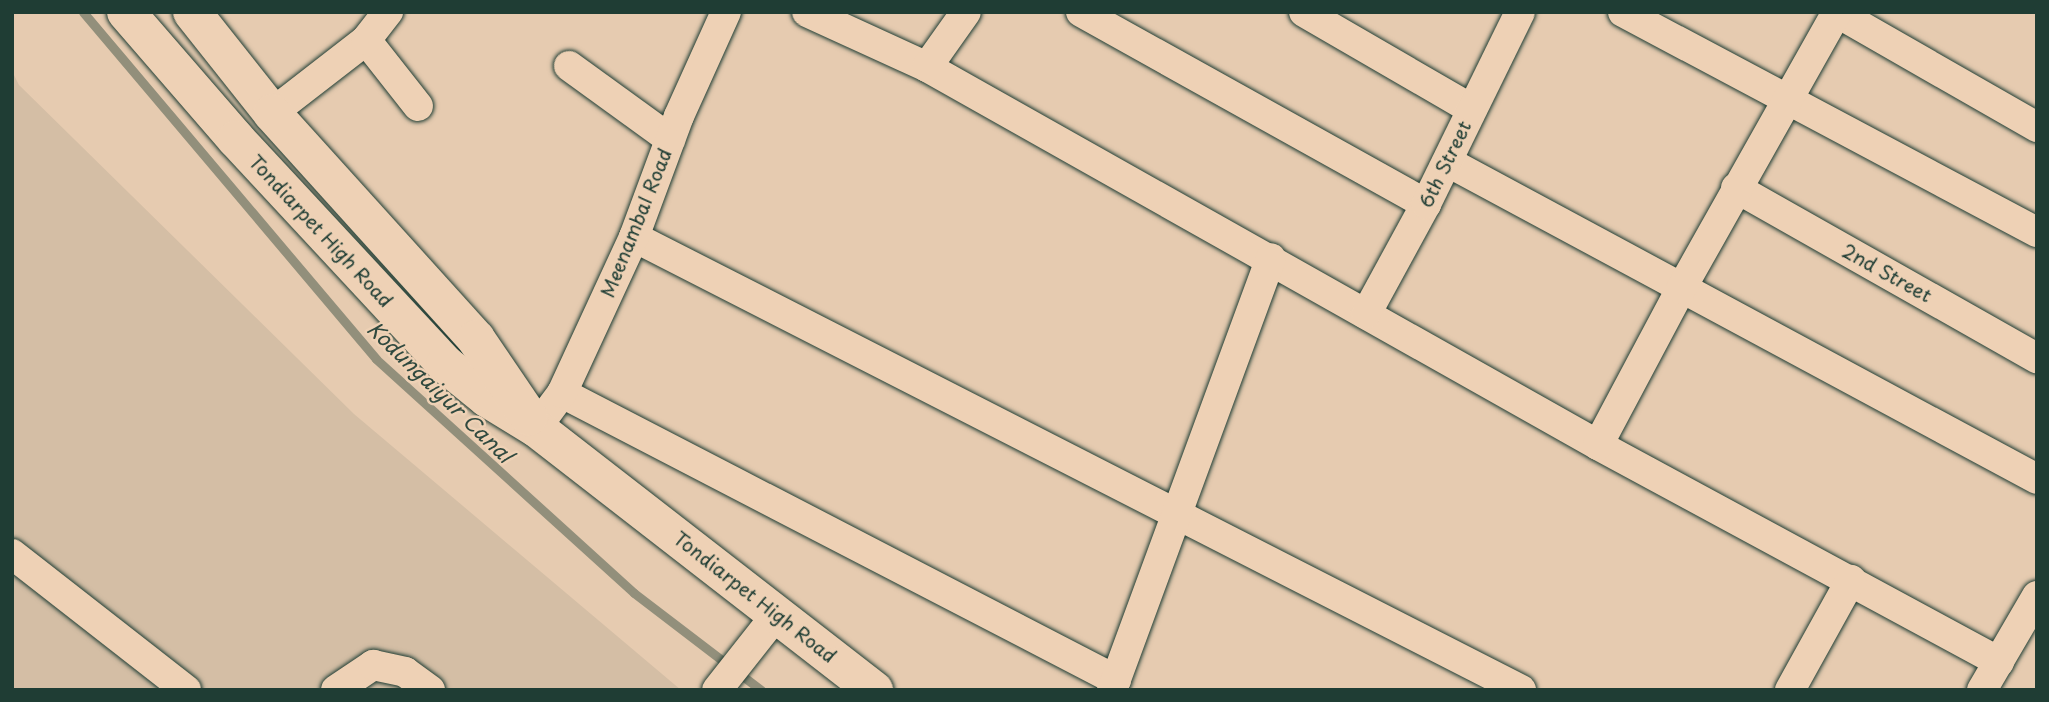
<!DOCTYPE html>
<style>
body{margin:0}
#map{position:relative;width:2049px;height:702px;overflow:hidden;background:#e6cbb0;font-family:"Playpen Sans",sans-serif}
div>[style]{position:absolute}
.built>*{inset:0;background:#d4bea5}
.stream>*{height:9px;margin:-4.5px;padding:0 4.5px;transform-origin:4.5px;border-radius:4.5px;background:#928f7b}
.roads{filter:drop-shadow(0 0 2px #1f3d34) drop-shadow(0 0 2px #1f3d34)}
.minor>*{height:30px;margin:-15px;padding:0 15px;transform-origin:15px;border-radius:15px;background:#eed1b5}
.major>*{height:38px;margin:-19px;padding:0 19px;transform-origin:19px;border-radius:19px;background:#eed1b5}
span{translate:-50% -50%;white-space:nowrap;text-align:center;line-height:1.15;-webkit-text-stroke:5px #eed1b5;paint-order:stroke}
.street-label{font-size:19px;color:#1f3d34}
.water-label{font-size:21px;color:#30493f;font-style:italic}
.frame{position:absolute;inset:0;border:14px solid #1f3d34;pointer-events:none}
</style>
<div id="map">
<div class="built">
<i style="clip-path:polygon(12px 71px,19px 85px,354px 414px,681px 690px,12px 690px)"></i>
</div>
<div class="stream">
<i style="left:83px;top:12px;width:454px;rotate:49.8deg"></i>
<i style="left:376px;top:359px;width:348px;rotate:42.2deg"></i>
<i style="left:634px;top:593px;width:160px;rotate:37.4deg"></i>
</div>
<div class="roads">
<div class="minor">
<i style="left:807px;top:12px;width:132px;rotate:24.6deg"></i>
<i style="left:927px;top:67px;width:770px;rotate:29.39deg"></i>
<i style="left:1598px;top:445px;width:456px;rotate:28.4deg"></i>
<i style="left:1081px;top:12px;width:395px;rotate:29.1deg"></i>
<i style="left:1304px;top:12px;width:193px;rotate:30.1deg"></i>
<i style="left:1623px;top:12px;width:469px;rotate:28deg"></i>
<i style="left:1836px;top:12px;width:232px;rotate:29.8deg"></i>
<i style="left:366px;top:40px;width:84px;rotate:51.8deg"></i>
<i style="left:569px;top:66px;width:125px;rotate:35.9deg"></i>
<i style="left:927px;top:67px;width:67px;rotate:-54.7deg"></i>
<i style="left:272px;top:113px;width:119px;rotate:-37.8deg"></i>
<i style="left:366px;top:40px;width:36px;rotate:-52deg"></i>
<i style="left:1448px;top:162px;width:669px;rotate:28.29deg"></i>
<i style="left:1736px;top:188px;width:346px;rotate:29.5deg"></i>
<i style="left:634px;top:237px;width:996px;rotate:27.05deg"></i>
<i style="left:1366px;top:314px;width:125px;rotate:-61.4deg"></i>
<i style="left:1426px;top:204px;width:214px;rotate:-63.9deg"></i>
<i style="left:562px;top:393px;width:624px;rotate:27.39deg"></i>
<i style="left:536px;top:428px;width:44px;rotate:-53.4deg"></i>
<i style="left:562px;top:393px;width:172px;rotate:-65.2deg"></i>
<i style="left:634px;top:237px;width:129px;rotate:-69.6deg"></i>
<i style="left:679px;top:116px;width:114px;rotate:-65.7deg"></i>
<i style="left:1598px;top:445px;width:177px;rotate:-62deg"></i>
<i style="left:1681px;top:289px;width:318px;rotate:-60.6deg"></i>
<i style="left:12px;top:554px;width:221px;rotate:38deg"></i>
<i style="left:336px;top:690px;width:45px;rotate:-34deg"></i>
<i style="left:373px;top:665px;width:33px;rotate:12deg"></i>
<i style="left:405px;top:672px;width:31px;rotate:36deg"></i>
<i style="left:717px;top:690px;width:97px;rotate:-51.7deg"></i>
<i style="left:1112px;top:690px;width:460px;rotate:-69.8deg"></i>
<i style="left:1790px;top:690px;width:126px;rotate:-61deg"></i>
<i style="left:1982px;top:690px;width:109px;rotate:-59.7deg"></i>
</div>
<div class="major">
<i style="left:126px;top:12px;width:168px;rotate:49.1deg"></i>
<i style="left:236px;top:139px;width:307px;rotate:47.1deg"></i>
<i style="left:445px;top:364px;width:54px;rotate:39deg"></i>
<i style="left:487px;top:398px;width:57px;rotate:31.5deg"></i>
<i style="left:536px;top:428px;width:428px;rotate:37.8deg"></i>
<i style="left:192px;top:12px;width:129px;rotate:51.6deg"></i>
<i style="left:272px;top:113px;width:304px;rotate:47.9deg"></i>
<i style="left:476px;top:339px;width:94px;rotate:55.8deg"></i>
</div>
</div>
<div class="street-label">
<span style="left:1445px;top:164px;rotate:-64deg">6th Street</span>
<span style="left:636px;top:223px;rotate:-68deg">Meenambal Road</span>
<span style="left:321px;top:231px;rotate:47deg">Tondiarpet High Road</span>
<span style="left:1887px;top:273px;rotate:29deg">2nd Street</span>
<span style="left:755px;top:597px;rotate:38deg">Tondiarpet High Road</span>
</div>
<div class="water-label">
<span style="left:441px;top:391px;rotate:44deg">Kodungaiyur Canal</span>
</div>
<div class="frame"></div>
</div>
